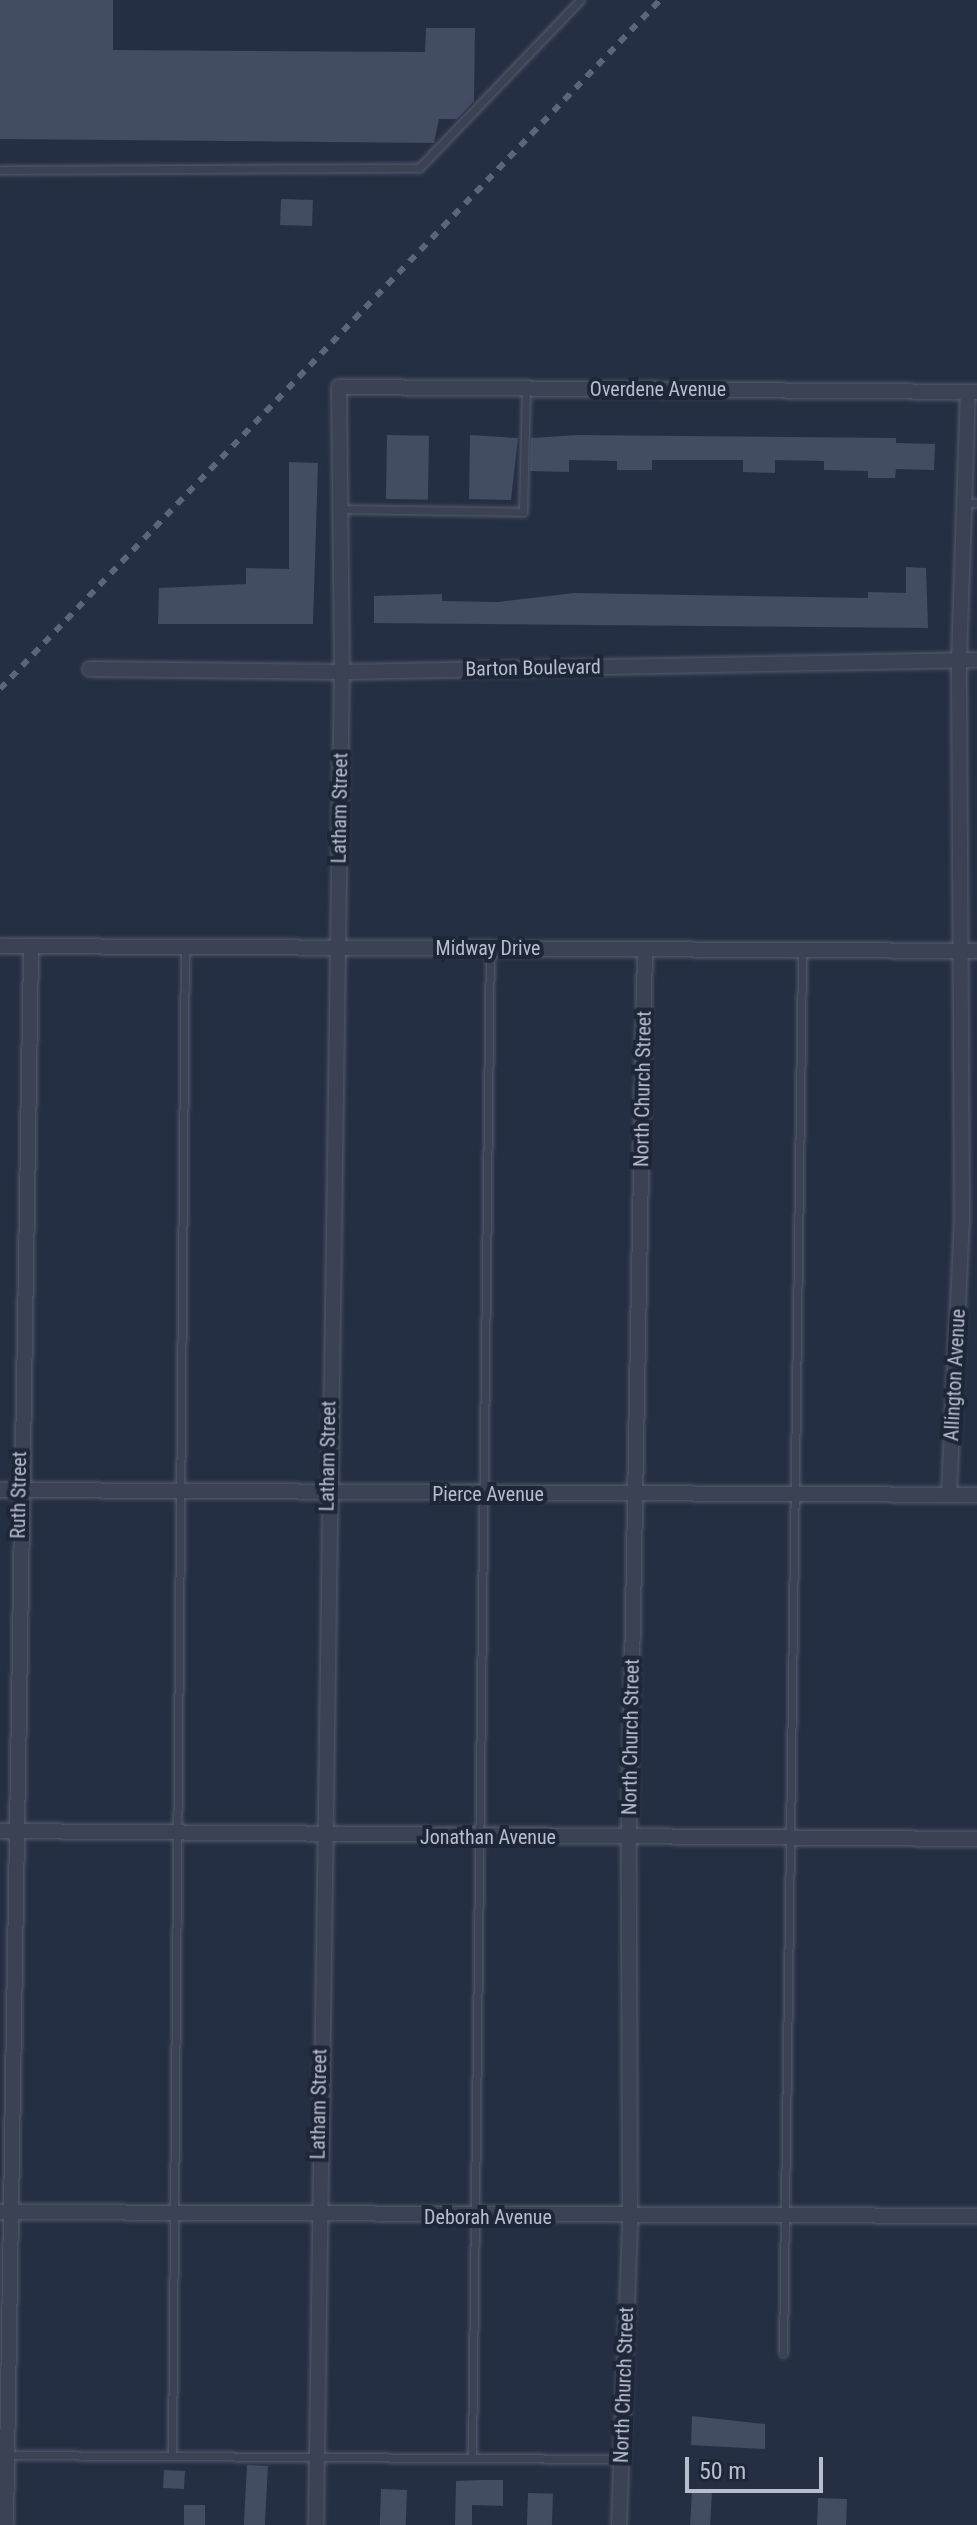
<!DOCTYPE html>
<style>
body{margin:0}
#map{position:relative;width:977px;height:2525px;overflow:hidden;background:#252f43;font-family:"Roboto Condensed",sans-serif}
div>[style]{position:absolute}
.building>*{inset:0;background:#424c63;transform-origin:0 0}
.roads{filter:drop-shadow(0 0 2px #555d6d) drop-shadow(0 0 2px #555d6d)}
.service>*{height:7px;margin:-3.5px;padding:0 3.5px;transform-origin:3.5px;border-radius:3.5px;background:#3a4253}
.minor>*{height:14px;margin:-7px;padding:0 7px;transform-origin:7px;border-radius:7px;background:#3a4253}
.rail>*{height:6px;margin-top:-3px;transform-origin:0;background:repeating-linear-gradient(90deg,#5c657a 0 8px,transparent 0 16px)}
span{translate:-50% -50%;white-space:nowrap;text-align:center;line-height:1.15;-webkit-text-stroke:8px #1e2738;paint-order:stroke}
.street-label{font-size:20px;color:#b7bdcd}
.scale{position:absolute;left:685px;top:2457px;width:138px;height:36px;box-sizing:border-box;border:4px solid #b7bdcd;border-top:0;padding-left:10px;font-size:24px;line-height:28px;white-space:nowrap;color:#b7bdcd;-webkit-text-stroke:6px #1e2738;paint-order:stroke}
</style>
<div id="map">
<div class="building">
<i style="clip-path:polygon(0 0,113px 0,113px 50px,425px 52px,426px 28px,475px 28px,474px 101px,457px 119px,439px 119px,434px 143px,0 139px)"></i>
<i style="left:281px;top:199px;width:32px;height:26px;rotate:2deg"></i>
<i style="left:387px;top:435px;width:42px;height:64px;rotate:1deg"></i>
<i style="clip-path:polygon(470px 435px,518px 438px,511px 500px,469px 499px)"></i>
<i style="clip-path:polygon(578px 435px,896px 438px,896px 443px,935px 444px,934px 470px,896px 469px,895px 478px,868px 478px,868px 471px,824px 470px,824px 461px,775px 460px,775px 473px,743px 472px,743px 460px,652px 460px,652px 470px,617px 470px,617px 461px,569px 460px,569px 472px,530px 471px,531px 438px)"></i>
<i style="clip-path:polygon(289px 462px,318px 463px,313px 624px,158px 624px,159px 588px,246px 584px,246px 568px,289px 569px)"></i>
<i style="clip-path:polygon(906px 567px,926px 568px,928px 628px,374px 623px,374px 596px,442px 594px,442px 601px,498px 602px,574px 593px,868px 598px,868px 592px,906px 593px)"></i>
<i style="clip-path:polygon(692px 2416px,765px 2424px,765px 2449px,691px 2445px)"></i>
<i style="left:247px;top:2465px;width:21px;height:60px;rotate:3deg"></i>
<i style="left:164px;top:2470px;width:21px;height:18px;rotate:3deg"></i>
<i style="clip-path:polygon(481px 2480px,503px 2480px,503px 2506px,472px 2505px,472px 2525px,455px 2525px,456px 2481px)"></i>
<i style="left:381px;top:2489px;width:26px;height:36px;rotate:2deg"></i>
<i style="left:692px;top:2490px;width:20px;height:35px;rotate:3deg"></i>
<i style="left:528px;top:2493px;width:25px;height:32px;rotate:2deg"></i>
<i style="left:818px;top:2498px;width:29px;height:27px;rotate:2deg"></i>
<i style="left:184px;top:2505px;width:21px;height:20px"></i>
</div>
<div class="roads">
<div class="service">
<i style="left:0;top:170px;width:419px;rotate:-0.3deg"></i>
<i style="left:419px;top:168px;width:233px;rotate:-46.2deg"></i>
<i style="left:964px;top:503px;width:13px"></i>
<i style="left:340px;top:509px;width:183px;rotate:0.9deg"></i>
<i style="left:523px;top:512px;width:124px;rotate:-88.6deg"></i>
<i style="left:783px;top:2353px;width:1402px;rotate:-89.22deg"></i>
<i style="left:0;top:2455px;width:621px;rotate:0.37deg"></i>
<i style="left:172px;top:2456px;width:1510px;rotate:-89.51deg"></i>
<i style="left:472px;top:2458px;width:1510px;rotate:-89.32deg"></i>
</div>
<div class="minor">
<i style="left:90px;top:669px;width:252px;rotate:0.7deg"></i>
<i style="left:342px;top:672px;width:635px;rotate:-1.08deg"></i>
<i style="left:0;top:946px;width:977px;rotate:0.29deg"></i>
<i style="left:0;top:1490px;width:977px;rotate:0.29deg"></i>
<i style="left:949px;top:1494px;width:273px;rotate:-87.3deg"></i>
<i style="left:962px;top:1221px;width:561px;rotate:-90.31deg"></i>
<i style="left:959px;top:660px;width:268px;rotate:-88.1deg"></i>
<i style="left:0;top:1831px;width:977px;rotate:0.47deg"></i>
<i style="left:0;top:2212px;width:977px;rotate:0.23deg"></i>
<i style="left:6px;top:2525px;width:1579px;rotate:-89.09deg"></i>
<i style="left:316px;top:2525px;width:1853px;rotate:-89.2deg"></i>
<i style="left:342px;top:672px;width:285px;rotate:-90.6deg"></i>
<i style="left:339px;top:387px;width:638px;rotate:0.45deg"></i>
<i style="left:619px;top:2525px;width:307px;rotate:-87.9deg"></i>
<i style="left:630px;top:2218px;width:381px;rotate:-90.2deg"></i>
<i style="left:629px;top:1837px;width:888px;rotate:-88.97deg"></i>
</div>
</div>
<div class="rail">
<i style="left:0;top:689px;width:954px;rotate:-46.23deg"></i>
</div>
<div class="street-label">
<span style="left:658px;top:389px">Overdene Avenue</span>
<span style="left:533px;top:668px;rotate:-1deg">Barton Boulevard</span>
<span style="left:340px;top:808px;rotate:-89deg">Latham Street</span>
<span style="left:488px;top:948px">Midway Drive</span>
<span style="left:643px;top:1089px;rotate:-89deg">North Church Street</span>
<span style="left:955px;top:1375px;rotate:-87deg">Allington Avenue</span>
<span style="left:328px;top:1456px;rotate:-89deg">Latham Street</span>
<span style="left:488px;top:1494px">Pierce Avenue</span>
<span style="left:19px;top:1495px;rotate:-89deg">Ruth Street</span>
<span style="left:631px;top:1737px;rotate:-89deg">North Church Street</span>
<span style="left:488px;top:1837px">Jonathan Avenue</span>
<span style="left:319px;top:2104px;rotate:-89deg">Latham Street</span>
<span style="left:488px;top:2217px">Deborah Avenue</span>
<span style="left:624px;top:2385px;rotate:-88deg">North Church Street</span>
</div>
<div class="scale">50 m</div>
</div>
